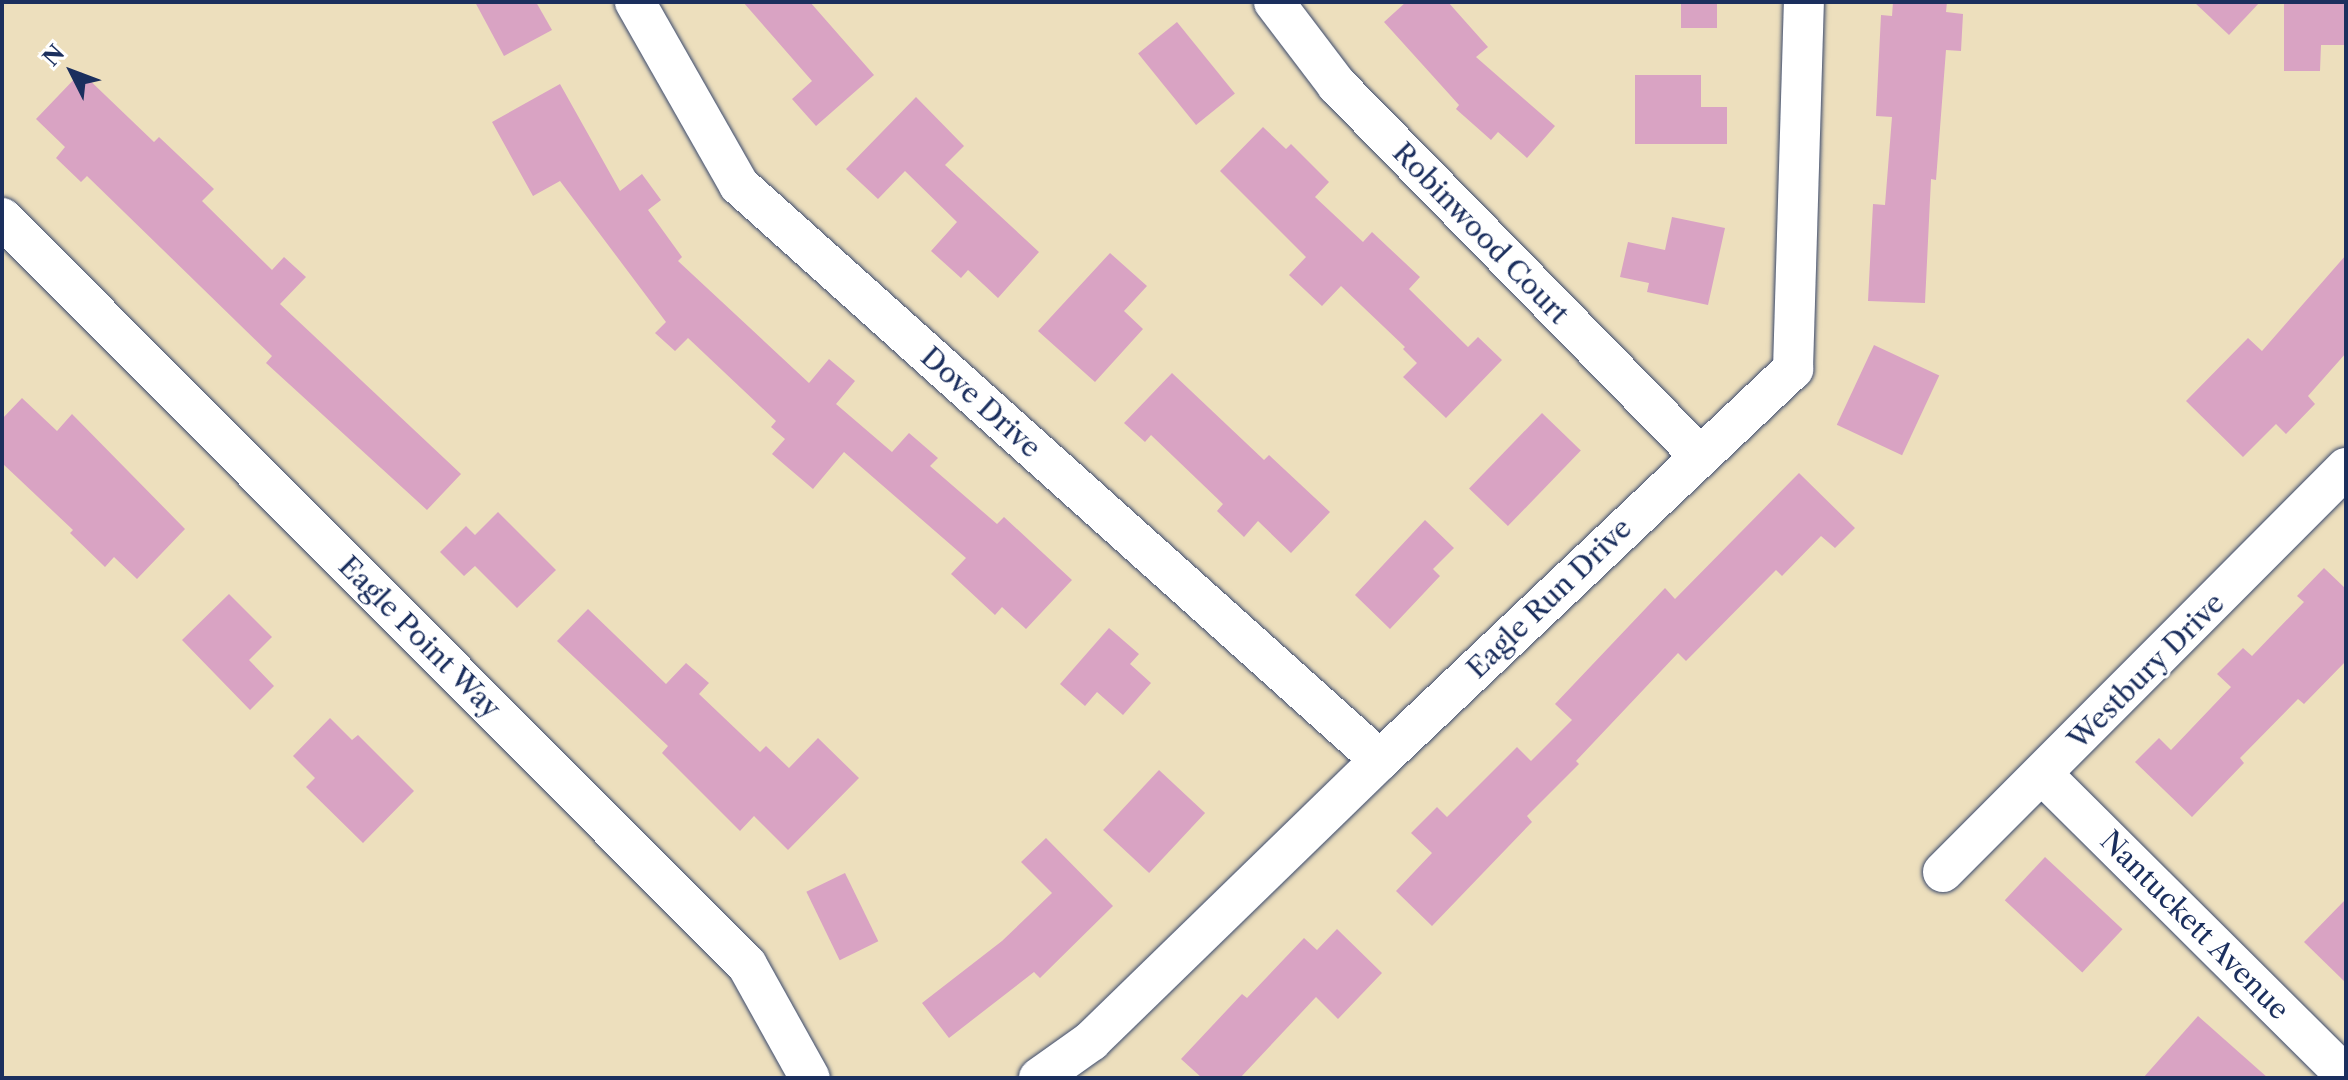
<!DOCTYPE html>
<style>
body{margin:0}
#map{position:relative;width:2348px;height:1080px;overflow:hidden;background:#eddfbd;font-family:"Libre Caslon Text",serif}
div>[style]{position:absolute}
.building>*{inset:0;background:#d9a3c3;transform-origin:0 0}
.roads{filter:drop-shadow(0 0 2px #3a496c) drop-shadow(0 0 2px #3a496c)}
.street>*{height:40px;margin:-20px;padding:0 20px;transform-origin:20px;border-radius:20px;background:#fff}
span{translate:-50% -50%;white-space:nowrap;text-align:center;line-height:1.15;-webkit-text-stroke:6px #fff;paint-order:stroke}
.street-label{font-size:28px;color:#1b2f5e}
.frame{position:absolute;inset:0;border:4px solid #1b2f5e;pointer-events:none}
.north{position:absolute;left:32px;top:32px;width:80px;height:80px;-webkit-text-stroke:6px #fff;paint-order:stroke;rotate:312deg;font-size:22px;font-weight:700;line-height:32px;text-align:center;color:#1b2f5e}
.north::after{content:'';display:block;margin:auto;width:28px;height:36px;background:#1b2f5e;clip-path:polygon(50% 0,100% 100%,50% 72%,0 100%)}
</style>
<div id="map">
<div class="building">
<i style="clip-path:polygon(475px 2px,536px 2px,552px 30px,504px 56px)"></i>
<i style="clip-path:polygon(743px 2px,810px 2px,874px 75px,816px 126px,792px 99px,812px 81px)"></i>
<i style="clip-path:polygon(1406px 2px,1448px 2px,1488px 47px,1476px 57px,1555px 126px,1527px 158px,1498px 132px,1491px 140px,1456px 109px,1459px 105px,1384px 22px)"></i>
<i style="left:1681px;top:2px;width:36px;height:26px"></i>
<i style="clip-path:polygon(1893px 2px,1947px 2px,1946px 12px,1963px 14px,1961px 51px,1946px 50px,1936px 180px,1931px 179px,1925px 303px,1868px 301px,1873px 204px,1885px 205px,1892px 117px,1876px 116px,1881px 15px,1892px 16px)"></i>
<i style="clip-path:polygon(2194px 2px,2260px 2px,2229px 35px)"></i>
<i style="clip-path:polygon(2284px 2px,2346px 2px,2346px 45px,2321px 45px,2320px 71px,2284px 71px)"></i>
<i style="left:1177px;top:22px;width:92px;height:50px;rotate:51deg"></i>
<i style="clip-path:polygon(81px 72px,154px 142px,159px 137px,214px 189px,202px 201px,272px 270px,284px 257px,306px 277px,280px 304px,461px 474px,427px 510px,266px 363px,272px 356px,87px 176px,81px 182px,56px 158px,65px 147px,36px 119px)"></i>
<i style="clip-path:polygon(1635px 75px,1701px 75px,1701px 107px,1727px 107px,1727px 144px,1635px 144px)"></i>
<i style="clip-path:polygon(560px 84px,620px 191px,642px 174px,661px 200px,648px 210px,682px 257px,678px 261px,809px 383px,829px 359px,855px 381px,836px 404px,892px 452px,909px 433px,938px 458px,930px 466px,997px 524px,1004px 517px,1072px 580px,1026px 629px,1002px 607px,995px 615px,951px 574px,966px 558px,844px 452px,813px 489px,772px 454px,785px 439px,771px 427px,776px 421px,688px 338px,675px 351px,655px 333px,666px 322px,560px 181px,533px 196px,492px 122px)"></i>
<i style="clip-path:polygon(916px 97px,964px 146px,945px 165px,1039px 252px,998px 298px,968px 270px,961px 278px,931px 251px,957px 222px,905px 171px,878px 199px,846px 169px)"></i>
<i style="clip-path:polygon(1263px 127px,1286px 149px,1291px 144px,1329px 182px,1315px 197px,1363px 242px,1372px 232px,1420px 277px,1409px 289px,1468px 347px,1478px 337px,1502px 360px,1446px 418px,1403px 377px,1417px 363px,1403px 349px,1405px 347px,1341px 286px,1322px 306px,1289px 275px,1306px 257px,1220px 171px)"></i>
<i style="clip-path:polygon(1672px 217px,1725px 228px,1708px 305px,1647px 292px,1649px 283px,1620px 277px,1628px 242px,1665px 250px)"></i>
<i style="clip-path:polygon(1110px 253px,1147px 286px,1124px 311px,1143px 329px,1095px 382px,1038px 331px)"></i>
<i style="clip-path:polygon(2346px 255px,2346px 353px,2308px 396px,2315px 404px,2286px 434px,2276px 424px,2243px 457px,2186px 401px,2248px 338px,2262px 351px)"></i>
<i style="left:1874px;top:345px;width:72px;height:88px;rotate:25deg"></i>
<i style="clip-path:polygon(1172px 373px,1264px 460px,1269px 455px,1330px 512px,1291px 553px,1258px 521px,1244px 537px,1217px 511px,1223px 504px,1151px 435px,1145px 442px,1124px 423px)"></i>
<i style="clip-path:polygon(22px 398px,57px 431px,72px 414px,185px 529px,137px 579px,114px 557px,105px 567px,70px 533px,73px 530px,2px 463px,2px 419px)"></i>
<i style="left:1542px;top:413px;width:54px;height:105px;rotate:44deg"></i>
<i style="clip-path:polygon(1799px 473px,1855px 528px,1835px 548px,1821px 536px,1782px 576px,1776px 570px,1686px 661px,1678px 653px,1576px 761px,1579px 764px,1527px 816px,1532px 822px,1432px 926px,1396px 891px,1432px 853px,1411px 833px,1437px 807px,1447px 817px,1517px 747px,1531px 761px,1572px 720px,1555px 704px,1665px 588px,1675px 599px)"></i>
<i style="clip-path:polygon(498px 512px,556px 570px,517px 608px,475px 566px,464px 576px,440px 552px,466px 526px,475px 535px)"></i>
<i style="clip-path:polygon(1425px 520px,1454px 548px,1433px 569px,1440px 576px,1390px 629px,1355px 595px)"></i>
<i style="clip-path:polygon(2324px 568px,2346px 589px,2346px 661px,2304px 704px,2298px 699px,2240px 758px,2244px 763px,2192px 817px,2135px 762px,2159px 738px,2171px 750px,2231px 687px,2217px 674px,2243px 648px,2252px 656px,2304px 602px,2297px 596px)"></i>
<i style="clip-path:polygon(229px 594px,272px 637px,249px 660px,274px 686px,250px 710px,182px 640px)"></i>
<i style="clip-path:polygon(588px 609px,666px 684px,686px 663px,709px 683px,699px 694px,760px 752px,766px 746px,789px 768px,818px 738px,859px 778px,788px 850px,754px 816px,740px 831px,662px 753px,668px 746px,557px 641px)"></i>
<i style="clip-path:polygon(1109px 628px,1139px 654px,1130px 664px,1151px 683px,1123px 715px,1097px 692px,1085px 706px,1060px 684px)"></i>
<i style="clip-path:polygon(330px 718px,352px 740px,358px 735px,414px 791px,363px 843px,306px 787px,315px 778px,293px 756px)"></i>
<i style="left:1159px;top:770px;width:63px;height:82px;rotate:43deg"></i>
<i style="clip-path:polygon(1046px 838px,1113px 906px,1040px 978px,1034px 972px,949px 1038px,922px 1003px,1002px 941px,1052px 893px,1021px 862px)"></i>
<i style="left:2045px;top:857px;width:106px;height:59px;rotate:43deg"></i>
<i style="left:845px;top:873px;width:76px;height:43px;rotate:64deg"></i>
<i style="clip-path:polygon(2346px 899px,2346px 983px,2304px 942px)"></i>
<i style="clip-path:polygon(1337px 929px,1382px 973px,1338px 1019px,1316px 997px,1240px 1078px,1202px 1078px,1181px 1059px,1242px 994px,1247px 998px,1304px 938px,1317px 950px)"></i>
<i style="clip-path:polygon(2198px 1016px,2268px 1078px,2143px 1078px)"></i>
</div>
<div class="roads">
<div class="street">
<i style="left:635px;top:2px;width:210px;rotate:60.4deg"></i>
<i style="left:739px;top:185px;width:861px;rotate:41.89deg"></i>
<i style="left:1274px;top:2px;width:104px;rotate:52.8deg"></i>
<i style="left:1337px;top:85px;width:518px;rotate:45.63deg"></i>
<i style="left:2px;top:218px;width:1055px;rotate:45.08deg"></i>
<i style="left:747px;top:965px;width:129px;rotate:60.9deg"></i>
<i style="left:2043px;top:775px;width:427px;rotate:44.8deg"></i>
<i style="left:1943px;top:872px;width:571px;rotate:-45.07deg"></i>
<i style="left:1039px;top:1078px;width:64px;rotate:-35.4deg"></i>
<i style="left:1091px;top:1041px;width:403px;rotate:-44.2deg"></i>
<i style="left:1380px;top:760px;width:569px;rotate:-43.43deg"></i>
<i style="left:1793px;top:369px;width:367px;rotate:-88.3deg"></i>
</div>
</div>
<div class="street-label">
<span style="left:1481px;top:233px;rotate:46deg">Robinwood Court</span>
<span style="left:981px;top:402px;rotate:42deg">Dove Drive</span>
<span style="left:1549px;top:598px;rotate:-44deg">Eagle Run Drive</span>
<span style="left:420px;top:637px;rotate:45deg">Eagle Point Way</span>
<span style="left:2146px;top:671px;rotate:-45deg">Westbury Drive</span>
<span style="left:2195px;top:925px;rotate:45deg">Nantuckett Avenue</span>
</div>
<div class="frame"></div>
<div class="north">N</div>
</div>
